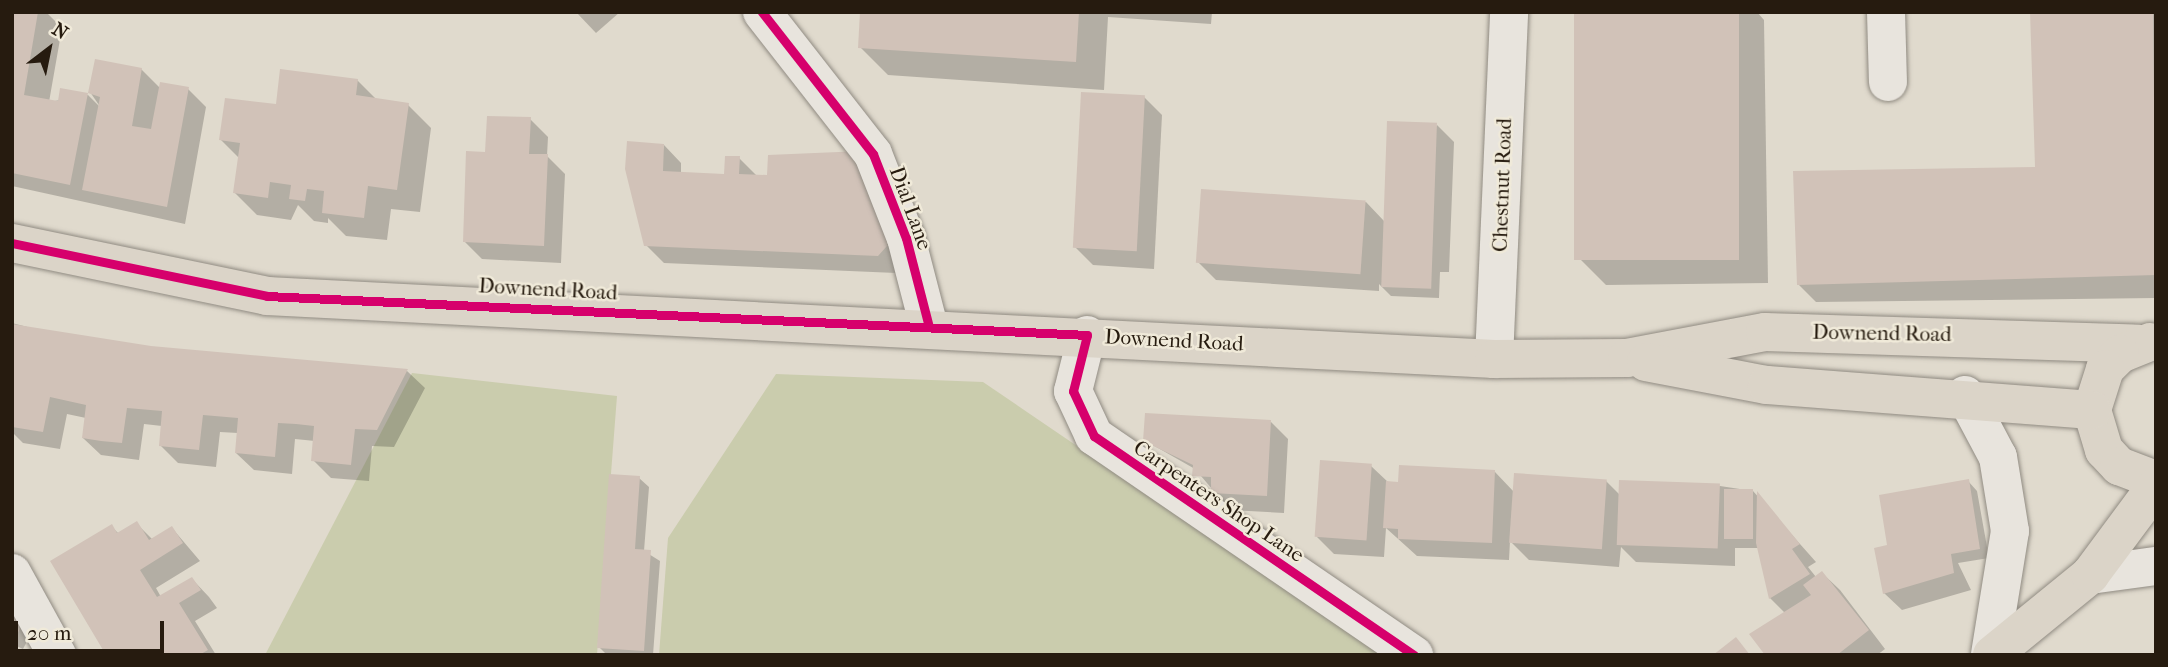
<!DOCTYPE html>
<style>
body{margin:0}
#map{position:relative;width:2168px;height:667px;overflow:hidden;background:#e0dacd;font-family:"IM FELL French Canon",serif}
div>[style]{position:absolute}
.green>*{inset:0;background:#caccad}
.shadow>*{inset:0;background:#0003}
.building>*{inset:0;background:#d1c2b8;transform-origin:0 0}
.roads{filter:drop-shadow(0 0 2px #908b82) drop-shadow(0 0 2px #908b82)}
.minor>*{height:38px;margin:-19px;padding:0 19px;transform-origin:19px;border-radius:19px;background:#e8e4dd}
.major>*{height:38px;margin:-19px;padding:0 19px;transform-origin:19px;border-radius:19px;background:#dbd4c8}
.cycleway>*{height:9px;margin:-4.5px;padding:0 4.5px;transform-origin:4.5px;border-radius:4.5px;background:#d6006c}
span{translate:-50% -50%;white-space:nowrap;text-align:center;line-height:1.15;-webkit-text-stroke:5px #f0ead9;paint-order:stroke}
.street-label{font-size:21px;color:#261b0f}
.frame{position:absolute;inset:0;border:14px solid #261b0f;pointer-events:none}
.north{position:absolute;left:14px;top:14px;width:70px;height:70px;-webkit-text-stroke:5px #f0ead9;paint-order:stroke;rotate:32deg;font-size:19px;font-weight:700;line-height:28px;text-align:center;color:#261b0f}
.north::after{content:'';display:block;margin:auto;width:24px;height:32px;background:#261b0f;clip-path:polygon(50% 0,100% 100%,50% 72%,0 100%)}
.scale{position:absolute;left:14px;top:621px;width:150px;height:32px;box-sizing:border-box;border:4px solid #261b0f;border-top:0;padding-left:9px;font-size:21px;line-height:24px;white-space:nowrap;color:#261b0f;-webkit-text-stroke:5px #f0ead9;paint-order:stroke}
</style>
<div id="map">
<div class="green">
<i style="clip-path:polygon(412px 373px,617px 396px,597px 655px,265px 655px)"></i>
<i style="clip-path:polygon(776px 374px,983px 382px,1384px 655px,659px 655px,668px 538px)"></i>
</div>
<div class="shadow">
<i style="clip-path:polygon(46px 12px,62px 28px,49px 102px,88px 95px,101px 108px,90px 92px,141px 69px,160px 88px,188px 89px,206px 107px,185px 224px,12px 186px,12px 13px)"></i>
<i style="clip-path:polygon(576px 12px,620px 12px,596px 33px)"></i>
<i style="clip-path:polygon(862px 12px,1212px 12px,1211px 24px,1108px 17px,1104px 90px,888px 75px,860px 47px)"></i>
<i style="clip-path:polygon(1576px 12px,1757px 12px,1764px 20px,1768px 283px,1606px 285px,1580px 259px)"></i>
<i style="clip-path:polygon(2032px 12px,2156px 12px,2156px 298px,1816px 302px,1798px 284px,2037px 168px)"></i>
<i style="clip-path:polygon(357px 80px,377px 100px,408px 105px,431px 128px,420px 212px,391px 209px,387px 240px,346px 236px,328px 218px,328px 223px,314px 221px,298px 205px,291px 220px,257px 215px,234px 192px,239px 158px,221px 140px,277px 106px)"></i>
<i style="clip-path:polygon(1144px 97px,1162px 115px,1154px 269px,1093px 265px,1075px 247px)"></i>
<i style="clip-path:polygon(530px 119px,548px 137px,547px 156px,565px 174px,561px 263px,482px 259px,465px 242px,486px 154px)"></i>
<i style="clip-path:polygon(1437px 125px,1454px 142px,1449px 272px,1440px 272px,1439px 298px,1391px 296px,1379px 284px,1379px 291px,1216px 280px,1198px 262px,1366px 202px,1384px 221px)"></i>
<i style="clip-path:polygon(664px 145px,681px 163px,681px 173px,725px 176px,739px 158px,757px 176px,879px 171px,896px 273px,664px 263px,646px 245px)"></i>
<i style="clip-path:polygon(12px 323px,78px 340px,407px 371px,425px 388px,394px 447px,372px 446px,369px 481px,331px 478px,313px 460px,315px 441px,295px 439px,292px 474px,254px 470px,236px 453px,238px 433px,220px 432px,216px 467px,178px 463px,161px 446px,162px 426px,144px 424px,139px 460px,101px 455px,83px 438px,86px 418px,67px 414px,60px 449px,23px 443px,12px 432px)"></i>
<i style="clip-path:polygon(1271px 422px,1288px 439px,1284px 513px,1230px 510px,1195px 469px,1144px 440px)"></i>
<i style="clip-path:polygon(1371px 466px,1389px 483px,1495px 472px,1514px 492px,1606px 481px,1620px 495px,1720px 486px,1753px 491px,1816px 562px,1808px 567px,1816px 577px,1822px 573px,1840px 590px,1885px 649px,1877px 655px,1768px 655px,1785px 613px,1770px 598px,1759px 548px,1735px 548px,1735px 566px,1636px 562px,1621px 547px,1619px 567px,1529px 560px,1510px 541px,1509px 560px,1417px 556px,1386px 528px,1384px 557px,1334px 554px,1317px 537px)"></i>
<i style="clip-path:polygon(639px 478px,649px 487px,644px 551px,660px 561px,653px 655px,607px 655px,599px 647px)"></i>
<i style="clip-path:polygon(1968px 481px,1977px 491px,1989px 558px,1958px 563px,1971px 590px,1902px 610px,1884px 593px,1889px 547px)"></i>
<i style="clip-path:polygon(136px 523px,153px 540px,172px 528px,200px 561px,156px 588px,161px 597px,192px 579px,209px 597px,217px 608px,195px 621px,216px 655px,108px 655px,111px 526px,119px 534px)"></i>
<i style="clip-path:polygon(12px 613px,34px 628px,23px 649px,12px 644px)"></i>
</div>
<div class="building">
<i style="clip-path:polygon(12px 12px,38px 12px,24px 95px,58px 101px,60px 88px,88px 93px,70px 185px,12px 173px)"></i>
<i style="clip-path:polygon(860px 12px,1079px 12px,1076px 62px,858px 48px)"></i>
<i style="left:1574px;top:12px;width:165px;height:248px"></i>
<i style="clip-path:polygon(2030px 12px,2153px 12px,2156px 275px,1797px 285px,1793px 171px,2035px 167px)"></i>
<i style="clip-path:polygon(95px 59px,142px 68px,132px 126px,151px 129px,160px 82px,189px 87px,167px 207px,82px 190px,100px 97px,88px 93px)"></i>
<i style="clip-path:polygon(280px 69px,358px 79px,356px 95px,409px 103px,397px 190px,368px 186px,364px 218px,322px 213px,324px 191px,307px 189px,305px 201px,289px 199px,291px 185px,270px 182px,268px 198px,233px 193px,240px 143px,219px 140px,225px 98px,276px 104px)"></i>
<i style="left:1081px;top:92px;width:64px;height:156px;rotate:3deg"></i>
<i style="clip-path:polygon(487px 116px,531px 117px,529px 154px,548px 154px,544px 246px,463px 242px,466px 151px,485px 152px)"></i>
<i style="left:1387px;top:121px;width:50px;height:166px;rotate:2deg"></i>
<i style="clip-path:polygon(627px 141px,664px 144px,663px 171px,724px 174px,725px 156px,740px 156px,739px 174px,767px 175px,768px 155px,862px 151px,896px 236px,878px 256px,644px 246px,625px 169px)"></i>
<i style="left:1201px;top:189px;width:165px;height:74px;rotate:4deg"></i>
<i style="clip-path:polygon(12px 324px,151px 346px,408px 369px,377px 430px,355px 429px,351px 465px,311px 461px,314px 426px,296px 424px,278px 423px,275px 457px,235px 453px,238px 418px,203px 415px,199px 450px,159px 446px,162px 411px,127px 408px,122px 443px,101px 441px,82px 438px,86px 405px,50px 397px,43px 432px,12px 427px)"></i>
<i style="clip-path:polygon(1145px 413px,1271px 420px,1267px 496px,1211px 493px,1211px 477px,1192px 476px,1193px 465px,1143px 441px)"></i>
<i style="left:1320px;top:460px;width:52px;height:77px;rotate:4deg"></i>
<i style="clip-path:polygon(1399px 465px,1495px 470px,1492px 543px,1398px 539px,1398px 529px,1383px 528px,1386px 481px,1398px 482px)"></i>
<i style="left:1514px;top:473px;width:93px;height:70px;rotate:4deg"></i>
<i style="clip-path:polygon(609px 474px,640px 476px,635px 549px,651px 550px,644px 651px,597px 648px)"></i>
<i style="clip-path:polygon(1969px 479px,1980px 549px,1951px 554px,1954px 573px,1883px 594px,1874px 548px,1887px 545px,1879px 495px)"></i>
<i style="left:1619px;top:480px;width:101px;height:65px;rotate:2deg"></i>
<i style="left:1724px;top:489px;width:29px;height:50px"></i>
<i style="clip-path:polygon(1757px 491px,1800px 544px,1792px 549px,1810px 574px,1769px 599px,1756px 543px)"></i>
<i style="clip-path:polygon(137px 521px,149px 540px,172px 526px,183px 543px,140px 570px,157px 597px,192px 577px,201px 590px,179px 603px,208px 650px,199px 655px,106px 655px,50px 561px,112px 524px,117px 533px)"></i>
<i style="clip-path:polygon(1822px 571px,1869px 630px,1837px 655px,1765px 655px,1749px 634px,1811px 595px,1803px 585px)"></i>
<i style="clip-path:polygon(12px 611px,26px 617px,12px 644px)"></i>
<i style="clip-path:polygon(1736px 637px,1750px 655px,1713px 655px)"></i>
</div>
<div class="roads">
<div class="minor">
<i style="left:762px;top:12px;width:180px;rotate:52deg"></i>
<i style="left:873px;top:154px;width:90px;rotate:68.6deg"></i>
<i style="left:906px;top:238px;width:92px;rotate:75.5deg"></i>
<i style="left:1886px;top:12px;width:70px;rotate:88.4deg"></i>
<i style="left:1087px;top:335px;width:58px;rotate:104deg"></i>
<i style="left:1073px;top:391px;width:50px;rotate:65deg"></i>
<i style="left:1094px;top:436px;width:388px;rotate:34.4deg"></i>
<i style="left:1494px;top:359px;width:347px;rotate:-87.5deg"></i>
<i style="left:1965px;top:395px;width:70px;rotate:62deg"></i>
<i style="left:1998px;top:457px;width:75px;rotate:80.8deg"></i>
<i style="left:2010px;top:531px;width:126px;rotate:99.2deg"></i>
<i style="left:12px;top:573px;width:94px;rotate:61.2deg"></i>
<i style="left:2090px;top:575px;width:67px;rotate:-7.8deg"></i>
</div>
<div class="major">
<i style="left:12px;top:243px;width:260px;rotate:11.7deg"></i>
<i style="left:267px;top:296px;width:1229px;rotate:2.94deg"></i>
<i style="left:1494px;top:359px;width:133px;rotate:-0.4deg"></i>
<i style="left:1627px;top:358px;width:140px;rotate:-10.7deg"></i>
<i style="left:1765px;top:332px;width:374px;rotate:1.8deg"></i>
<i style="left:2150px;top:342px;width:32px;rotate:158deg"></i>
<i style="left:2120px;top:354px;width:21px;rotate:135deg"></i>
<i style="left:2105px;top:369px;width:43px;rotate:107.6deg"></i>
<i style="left:2092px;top:410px;width:42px;rotate:73.3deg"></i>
<i style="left:2104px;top:450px;width:22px;rotate:47deg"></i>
<i style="left:2119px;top:466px;width:40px;rotate:21deg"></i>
<i style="left:1646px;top:362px;width:123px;rotate:10.8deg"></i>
<i style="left:1767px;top:385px;width:326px;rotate:4.4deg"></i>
<i style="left:1992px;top:655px;width:127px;rotate:-39.2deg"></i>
<i style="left:2090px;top:575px;width:111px;rotate:-53.4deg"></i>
</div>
</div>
<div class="cycleway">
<i style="left:762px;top:12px;width:180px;rotate:52deg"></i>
<i style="left:873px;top:154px;width:90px;rotate:68.6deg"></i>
<i style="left:906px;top:238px;width:92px;rotate:75.5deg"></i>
<i style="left:12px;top:243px;width:260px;rotate:11.7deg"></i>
<i style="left:267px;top:296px;width:821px;rotate:2.72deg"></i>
<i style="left:1087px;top:335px;width:58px;rotate:104deg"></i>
<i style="left:1073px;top:391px;width:50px;rotate:65deg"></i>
<i style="left:1094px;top:436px;width:388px;rotate:34.4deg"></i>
</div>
<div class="street-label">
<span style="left:1502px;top:185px;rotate:-88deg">Chestnut Road</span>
<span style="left:911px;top:208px;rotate:70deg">Dial Lane</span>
<span style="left:548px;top:289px;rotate:3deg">Downend Road</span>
<span style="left:1882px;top:333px;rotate:1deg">Downend Road</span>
<span style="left:1174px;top:340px;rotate:3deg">Downend Road</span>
<span style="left:1219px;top:501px;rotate:34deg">Carpenters Shop Lane</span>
</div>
<div class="frame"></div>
<div class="north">N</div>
<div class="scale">20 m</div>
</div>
